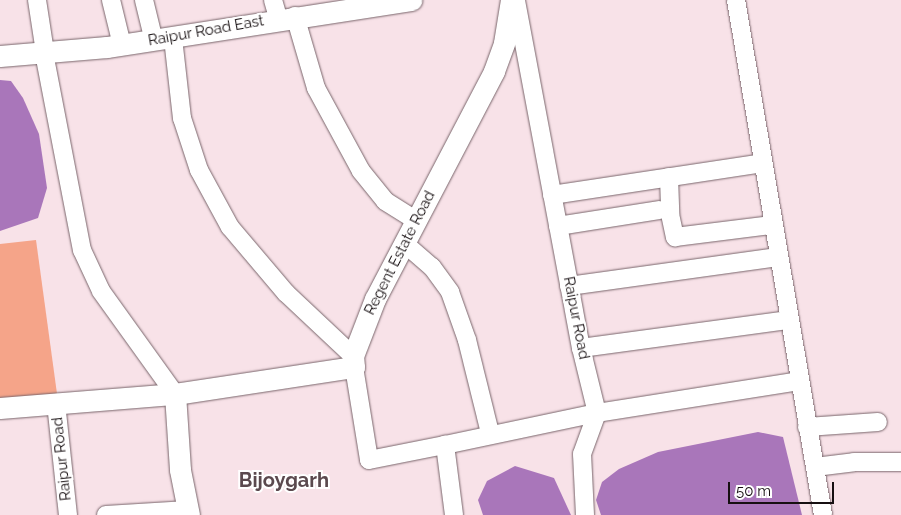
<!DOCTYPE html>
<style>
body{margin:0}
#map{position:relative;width:901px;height:515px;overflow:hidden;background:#f8e2e8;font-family:Raleway,sans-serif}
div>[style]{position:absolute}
.green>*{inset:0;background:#f5a489}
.water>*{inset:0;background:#a976ba}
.roads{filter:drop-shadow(0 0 1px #79656b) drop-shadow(0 0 1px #79656b)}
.minor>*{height:18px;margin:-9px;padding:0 9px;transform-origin:9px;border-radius:9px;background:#fff}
.tertiary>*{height:21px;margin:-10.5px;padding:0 10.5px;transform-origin:10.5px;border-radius:10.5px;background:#fff}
span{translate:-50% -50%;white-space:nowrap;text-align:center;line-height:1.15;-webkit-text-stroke:4px #fff;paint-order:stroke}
.street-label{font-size:15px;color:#160f11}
.district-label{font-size:20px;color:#5b494e;font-weight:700}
.scale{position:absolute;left:728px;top:482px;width:106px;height:22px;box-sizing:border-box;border:2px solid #160f11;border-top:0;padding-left:6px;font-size:15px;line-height:18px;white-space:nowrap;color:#160f11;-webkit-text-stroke:4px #fff;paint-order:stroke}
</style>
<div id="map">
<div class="green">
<i style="clip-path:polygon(36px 240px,58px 401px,0 405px,0 244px)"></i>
</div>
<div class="water">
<i style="clip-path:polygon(0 80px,11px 81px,23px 98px,39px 134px,47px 188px,38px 218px,0 231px)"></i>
<i style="clip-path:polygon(758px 432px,783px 437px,802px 515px,601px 515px,596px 500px,602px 482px,619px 469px,658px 452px)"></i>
<i style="clip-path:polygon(515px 466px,554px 478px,571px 515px,483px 515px,478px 500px,487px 481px)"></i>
</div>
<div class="roads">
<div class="minor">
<i style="left:37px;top:0;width:53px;rotate:81.3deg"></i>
<i style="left:111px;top:0;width:46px;rotate:76.3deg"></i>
<i style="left:144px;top:0;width:42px;rotate:76.3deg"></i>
<i style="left:273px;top:0;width:19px;rotate:74deg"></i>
<i style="left:736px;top:0;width:522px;rotate:80.41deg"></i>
<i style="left:295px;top:16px;width:75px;rotate:73.7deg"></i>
<i style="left:316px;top:88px;width:94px;rotate:61.5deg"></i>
<i style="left:361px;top:171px;width:38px;rotate:51deg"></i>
<i style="left:385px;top:201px;width:36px;rotate:32deg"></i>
<i style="left:173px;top:38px;width:81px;rotate:83.6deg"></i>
<i style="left:182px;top:118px;width:55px;rotate:71.9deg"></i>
<i style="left:199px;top:170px;width:65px;rotate:61.5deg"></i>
<i style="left:230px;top:227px;width:87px;rotate:49.7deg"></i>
<i style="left:286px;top:293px;width:92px;rotate:43.2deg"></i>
<i style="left:44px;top:53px;width:201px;rotate:79.1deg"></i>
<i style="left:82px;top:250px;width:45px;rotate:65.1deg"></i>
<i style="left:101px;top:291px;width:127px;rotate:54.3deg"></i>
<i style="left:669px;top:177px;width:37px;rotate:88deg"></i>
<i style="left:670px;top:214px;width:24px;rotate:78deg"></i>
<i style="left:675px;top:237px;width:98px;rotate:-7.1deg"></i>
<i style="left:552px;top:195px;width:213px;rotate:-8.6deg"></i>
<i style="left:558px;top:226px;width:102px;rotate:-9deg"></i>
<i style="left:404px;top:243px;width:37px;rotate:41deg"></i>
<i style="left:432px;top:267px;width:31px;rotate:54deg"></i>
<i style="left:450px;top:292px;width:51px;rotate:70.5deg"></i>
<i style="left:467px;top:340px;width:96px;rotate:76.1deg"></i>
<i style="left:569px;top:286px;width:211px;rotate:-7.9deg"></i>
<i style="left:581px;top:348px;width:210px;rotate:-7.7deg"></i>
<i style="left:354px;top:367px;width:94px;rotate:80.8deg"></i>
<i style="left:369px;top:460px;width:77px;rotate:-11.2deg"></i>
<i style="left:56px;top:403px;width:113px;rotate:83.9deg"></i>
<i style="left:807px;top:427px;width:71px;rotate:-4deg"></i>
<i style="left:815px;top:467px;width:39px;rotate:-7deg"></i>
<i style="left:854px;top:462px;width:47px"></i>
<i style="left:106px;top:515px;width:82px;rotate:-3.5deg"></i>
<i style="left:454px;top:515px;width:71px;rotate:-97.3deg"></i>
<i style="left:445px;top:445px;width:155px;rotate:-11.9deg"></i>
<i style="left:597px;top:413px;width:67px;rotate:-103.8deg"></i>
<i style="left:581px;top:348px;width:354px;rotate:-100.6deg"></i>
<i style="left:585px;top:515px;width:61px;rotate:-92.8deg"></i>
<i style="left:582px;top:454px;width:44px;rotate:-69.9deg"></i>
<i style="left:597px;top:413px;width:205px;rotate:-9deg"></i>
</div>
<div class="tertiary">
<i style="left:0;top:56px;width:107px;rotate:-4.8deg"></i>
<i style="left:107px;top:47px;width:308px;rotate:-8.8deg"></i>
<i style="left:175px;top:394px;width:76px;rotate:86.2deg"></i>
<i style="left:180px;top:470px;width:46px;rotate:78.7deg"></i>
<i style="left:0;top:408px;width:176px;rotate:-4.6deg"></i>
<i style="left:175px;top:394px;width:181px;rotate:-8.6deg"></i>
<i style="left:354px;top:367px;width:11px;rotate:-95deg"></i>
<i style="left:353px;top:356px;width:61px;rotate:-68.9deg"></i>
<i style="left:375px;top:299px;width:257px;rotate:-62.4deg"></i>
<i style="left:494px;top:71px;width:30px;rotate:-70deg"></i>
<i style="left:504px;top:43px;width:44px;rotate:-80.8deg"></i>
</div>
</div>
<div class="street-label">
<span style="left:206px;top:31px;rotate:-10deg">Raipur Road East</span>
<span style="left:400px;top:253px;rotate:-63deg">Regent Estate Road</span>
<span style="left:576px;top:318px;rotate:79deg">Raipur Road</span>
<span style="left:62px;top:459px;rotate:-96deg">Raipur Road</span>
</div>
<div class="district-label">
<span style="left:284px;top:480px">Bijoygarh</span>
</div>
<div class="scale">50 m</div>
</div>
